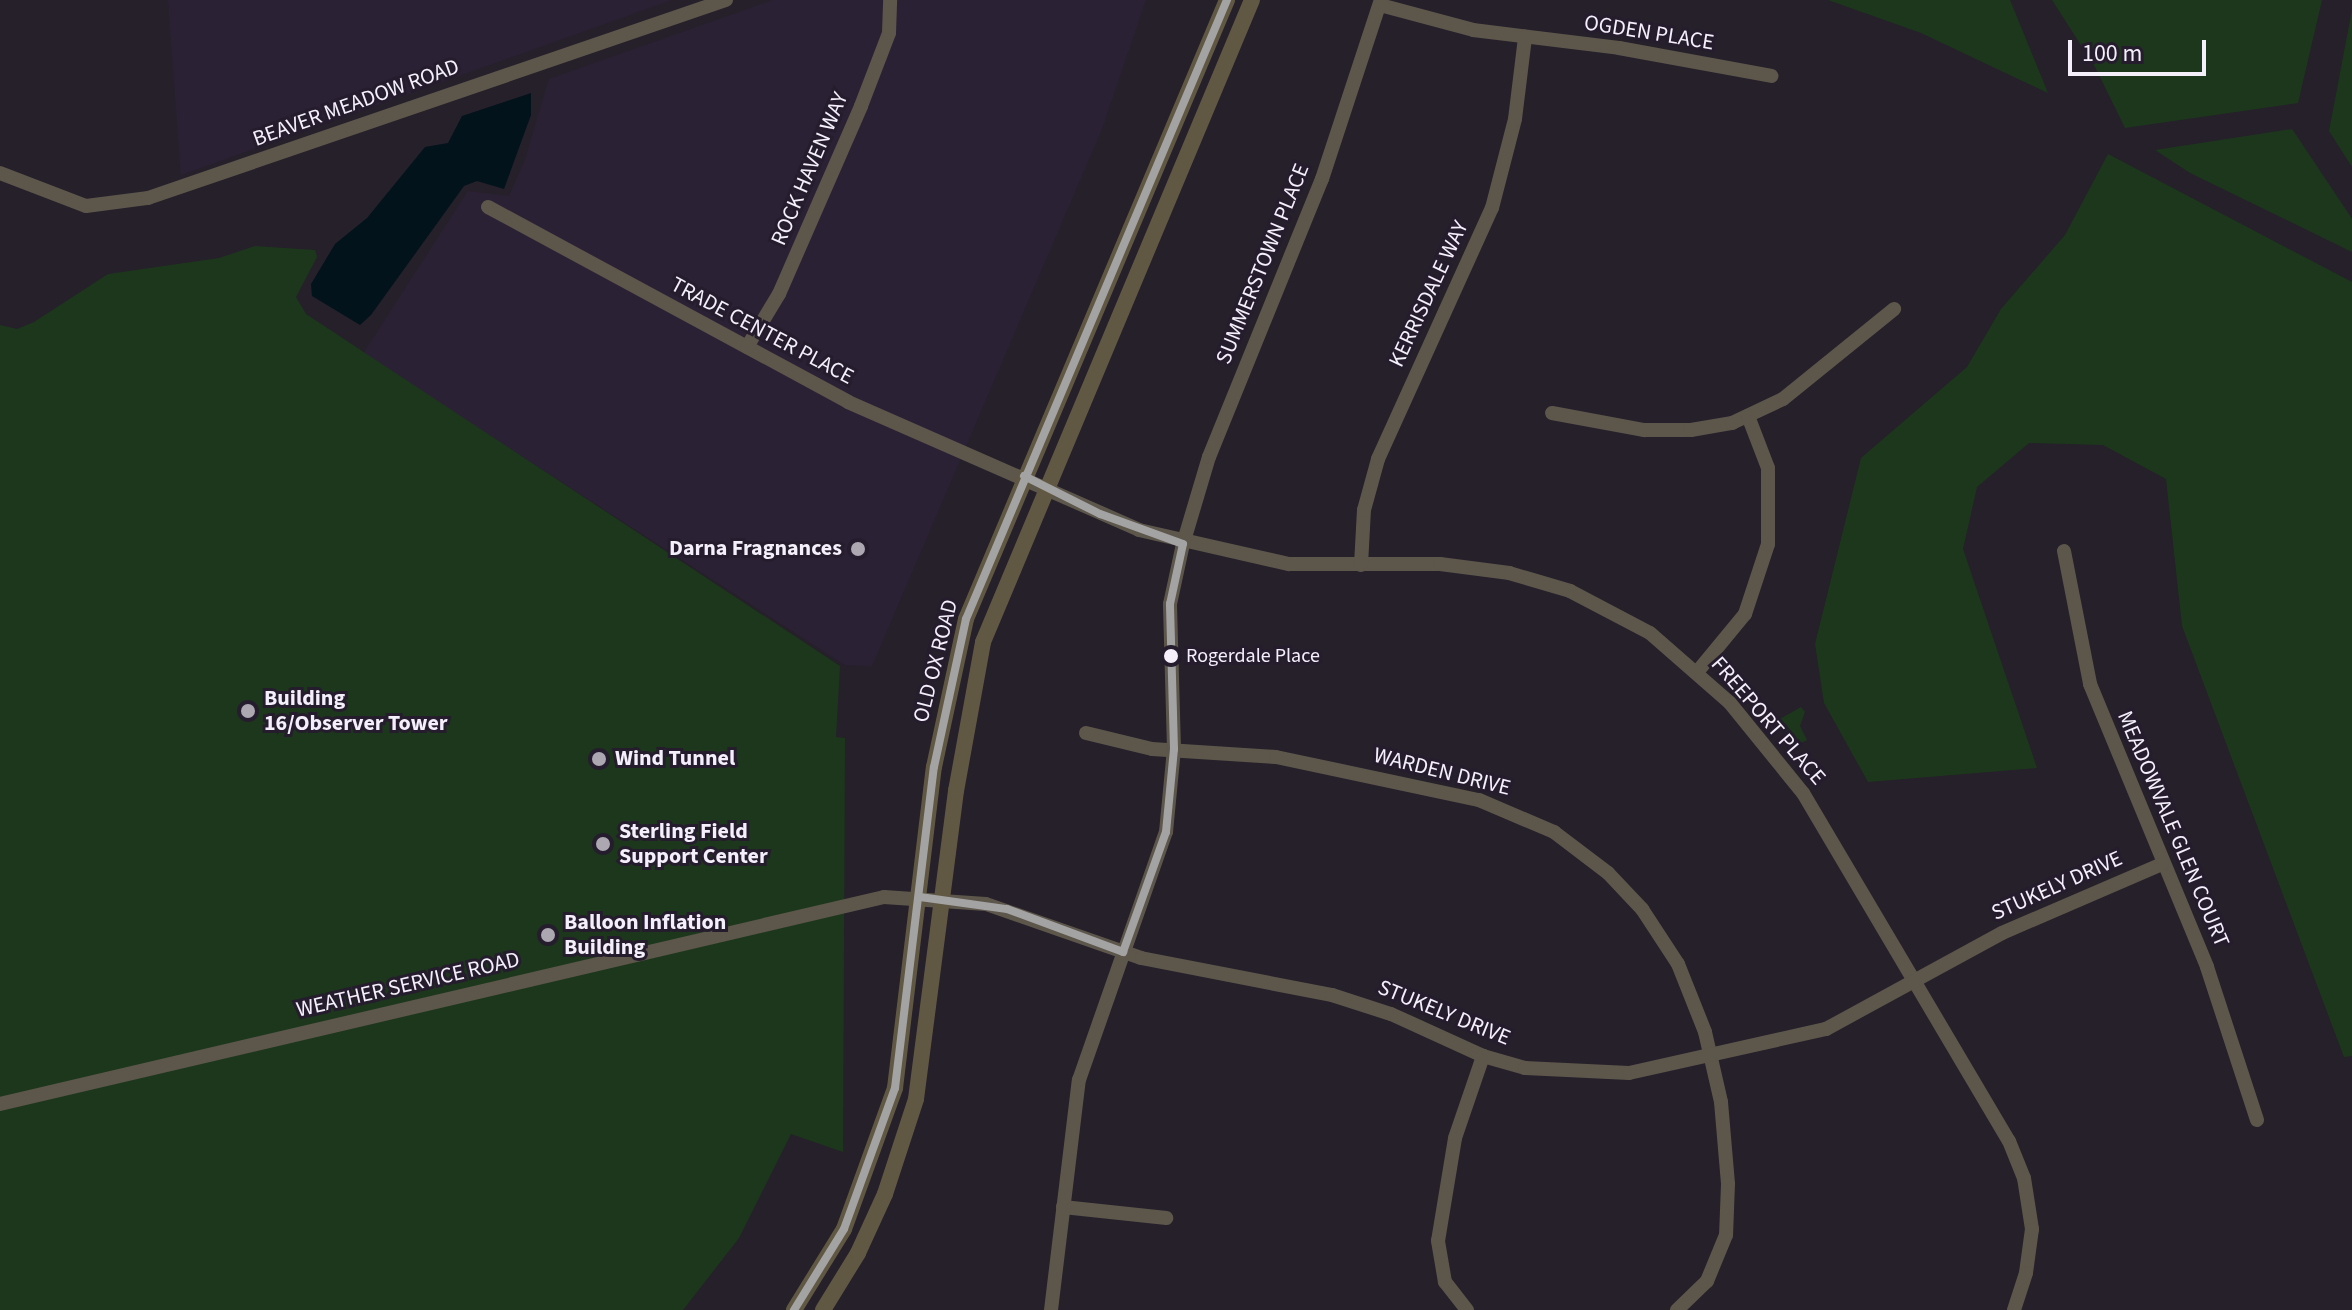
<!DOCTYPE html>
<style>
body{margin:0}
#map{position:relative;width:2352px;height:1310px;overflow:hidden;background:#25202a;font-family:"Source Sans 3",sans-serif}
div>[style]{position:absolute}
.built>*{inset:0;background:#2b2134}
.green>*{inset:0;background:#1d371c}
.water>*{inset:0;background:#03131b}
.minor>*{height:14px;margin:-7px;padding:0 7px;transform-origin:7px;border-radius:7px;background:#5d564b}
.major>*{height:16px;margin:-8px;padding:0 8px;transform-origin:8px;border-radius:8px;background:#615843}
.bus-1>*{height:8px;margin:-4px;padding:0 4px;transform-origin:4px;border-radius:4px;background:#a3a3a3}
.dots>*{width:22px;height:22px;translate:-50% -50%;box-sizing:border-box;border:4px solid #251d2d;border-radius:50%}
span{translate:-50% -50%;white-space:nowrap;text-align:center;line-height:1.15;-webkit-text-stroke:6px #251d2d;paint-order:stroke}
.bus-label{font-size:20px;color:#f4effa}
.left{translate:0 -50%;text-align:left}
.street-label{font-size:22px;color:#f4effa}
.poi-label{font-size:22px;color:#f4effa;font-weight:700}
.right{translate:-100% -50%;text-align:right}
.scale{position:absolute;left:2068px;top:40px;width:138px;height:36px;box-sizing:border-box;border:4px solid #f4effa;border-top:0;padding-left:10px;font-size:24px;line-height:28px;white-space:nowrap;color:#f4effa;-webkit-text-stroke:6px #251d2d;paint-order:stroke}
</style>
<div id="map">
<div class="built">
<i style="clip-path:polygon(168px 0,672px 0,181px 175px)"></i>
<i style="clip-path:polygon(773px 0,1146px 0,1102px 129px,872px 666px,845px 665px,363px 354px,468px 191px,509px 196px,525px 160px,549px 79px)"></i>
</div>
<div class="green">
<i style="clip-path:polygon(1828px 0,2010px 0,2048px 93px,1921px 33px)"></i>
<i style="clip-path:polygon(2052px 0,2322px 0,2298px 103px,2125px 128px,2095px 67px)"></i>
<i style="clip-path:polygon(2352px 10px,2352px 167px,2329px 131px)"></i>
<i style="clip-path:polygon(2292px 129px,2352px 219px,2352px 252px,2190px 173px,2155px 150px)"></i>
<i style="clip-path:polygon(2108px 154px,2352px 282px,2352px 1056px,2344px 1057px,2182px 626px,2166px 479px,2103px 445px,2029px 443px,1977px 487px,1963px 549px,2037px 768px,1868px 782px,1824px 703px,1815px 644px,1861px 458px,1967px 367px,2001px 309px,2065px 235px)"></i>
<i style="clip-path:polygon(255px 246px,315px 250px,317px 257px,296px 297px,306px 314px,840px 666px,836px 737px,845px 738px,843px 1152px,791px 1134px,739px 1238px,683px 1310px,0 1310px,0 325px,17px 329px,34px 322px,108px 274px,219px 258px)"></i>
<i style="clip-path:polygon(1801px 707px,1805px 712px,1800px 726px,1807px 740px,1795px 746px,1778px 720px)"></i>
</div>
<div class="water">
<i style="clip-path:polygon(531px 93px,531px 115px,504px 189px,477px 181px,464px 186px,371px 315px,360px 325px,312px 296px,311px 284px,335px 244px,367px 218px,425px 147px,448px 143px,462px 116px)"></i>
</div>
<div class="minor">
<i style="left:1380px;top:5px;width:96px;rotate:15deg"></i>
<i style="left:1473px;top:30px;width:147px;rotate:7deg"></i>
<i style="left:1619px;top:48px;width:155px;rotate:10.4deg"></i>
<i style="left:0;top:173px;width:92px;rotate:21deg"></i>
<i style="left:86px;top:206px;width:63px;rotate:-7.4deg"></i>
<i style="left:148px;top:198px;width:611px;rotate:-18.91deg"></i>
<i style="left:488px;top:207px;width:409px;rotate:28.4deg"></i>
<i style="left:848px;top:402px;width:318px;rotate:23.7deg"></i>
<i style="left:1139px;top:530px;width:154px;rotate:12.8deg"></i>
<i style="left:1289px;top:564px;width:151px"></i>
<i style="left:1440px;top:564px;width:70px;rotate:7.4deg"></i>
<i style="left:1509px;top:573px;width:64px;rotate:16.4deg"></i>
<i style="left:1570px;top:591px;width:90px;rotate:27.7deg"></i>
<i style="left:1650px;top:633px;width:106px;rotate:41.2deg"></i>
<i style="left:1730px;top:703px;width:116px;rotate:51deg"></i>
<i style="left:1803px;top:793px;width:404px;rotate:59.4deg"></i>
<i style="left:2009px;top:1141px;width:40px;rotate:68deg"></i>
<i style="left:2024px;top:1178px;width:52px;rotate:81.1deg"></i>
<i style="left:2032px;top:1229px;width:44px;rotate:97.8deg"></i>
<i style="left:2026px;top:1273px;width:39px;rotate:108deg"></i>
<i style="left:747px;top:347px;width:62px;rotate:-58.9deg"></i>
<i style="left:779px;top:294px;width:205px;rotate:-66.4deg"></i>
<i style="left:861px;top:106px;width:78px;rotate:-69deg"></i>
<i style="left:889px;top:33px;width:33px;rotate:-88deg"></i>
<i style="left:1552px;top:413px;width:94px;rotate:10.5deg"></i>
<i style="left:1644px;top:430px;width:47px"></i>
<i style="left:1691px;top:430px;width:42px;rotate:-9.7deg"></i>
<i style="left:1732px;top:423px;width:56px;rotate:-25.2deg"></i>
<i style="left:1783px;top:399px;width:143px;rotate:-39deg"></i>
<i style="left:2064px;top:551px;width:136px;rotate:78.9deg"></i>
<i style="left:2090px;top:684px;width:306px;rotate:67.5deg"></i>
<i style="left:2207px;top:967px;width:161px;rotate:71.9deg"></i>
<i style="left:1361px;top:565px;width:55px;rotate:-86.9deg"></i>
<i style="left:1364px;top:510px;width:53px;rotate:-74.6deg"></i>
<i style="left:1378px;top:459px;width:276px;rotate:-65.6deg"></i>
<i style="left:1492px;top:208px;width:92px;rotate:-75.5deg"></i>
<i style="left:1515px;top:119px;width:83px;rotate:-83deg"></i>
<i style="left:1698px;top:671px;width:74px;rotate:-50.5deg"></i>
<i style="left:1745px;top:614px;width:74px;rotate:-71.8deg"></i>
<i style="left:1768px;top:544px;width:76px;rotate:-90deg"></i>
<i style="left:1768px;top:468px;width:56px;rotate:-111deg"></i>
<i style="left:1086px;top:733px;width:68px;rotate:13.6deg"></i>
<i style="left:1152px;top:749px;width:124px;rotate:3.7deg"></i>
<i style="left:1276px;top:757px;width:208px;rotate:12deg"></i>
<i style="left:1479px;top:800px;width:82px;rotate:23.1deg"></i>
<i style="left:1554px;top:832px;width:68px;rotate:37.2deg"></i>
<i style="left:1608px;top:873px;width:50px;rotate:46.6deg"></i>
<i style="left:1642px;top:909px;width:66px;rotate:56.8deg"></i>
<i style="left:1678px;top:964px;width:73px;rotate:68.3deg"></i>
<i style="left:1705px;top:1032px;width:72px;rotate:77.1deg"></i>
<i style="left:1721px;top:1102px;width:82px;rotate:85.1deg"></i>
<i style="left:1728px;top:1184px;width:51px;rotate:92.2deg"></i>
<i style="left:1726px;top:1235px;width:50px;rotate:112.4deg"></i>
<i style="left:1707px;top:1281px;width:42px;rotate:136deg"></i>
<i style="left:0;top:1104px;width:908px;rotate:-13.18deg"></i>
<i style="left:884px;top:897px;width:102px;rotate:3.9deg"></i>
<i style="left:986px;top:904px;width:164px;rotate:19.2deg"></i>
<i style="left:1141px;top:958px;width:195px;rotate:11deg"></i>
<i style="left:1332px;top:995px;width:62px;rotate:17.9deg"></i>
<i style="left:1391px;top:1014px;width:101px;rotate:24.5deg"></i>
<i style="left:1483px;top:1056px;width:44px;rotate:15.9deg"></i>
<i style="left:1525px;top:1068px;width:104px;rotate:2.8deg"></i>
<i style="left:1629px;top:1073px;width:202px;rotate:-12.6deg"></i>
<i style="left:1826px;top:1029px;width:200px;rotate:-28.6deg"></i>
<i style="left:2002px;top:933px;width:174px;rotate:-23.3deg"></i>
<i style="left:1063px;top:1207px;width:104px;rotate:6.1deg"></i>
<i style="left:1051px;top:1310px;width:232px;rotate:-83.1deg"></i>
<i style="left:1079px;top:1080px;width:263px;rotate:-70.7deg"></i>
<i style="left:1166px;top:832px;width:83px;rotate:-84.5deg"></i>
<i style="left:1174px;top:749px;width:145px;rotate:-91.6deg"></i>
<i style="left:1170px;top:604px;width:61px;rotate:-77.8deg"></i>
<i style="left:1183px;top:544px;width:91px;rotate:-73.4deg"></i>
<i style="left:1209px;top:457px;width:300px;rotate:-67.9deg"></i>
<i style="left:1322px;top:179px;width:188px;rotate:-71.8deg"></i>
<i style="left:1467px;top:1310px;width:36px;rotate:-128deg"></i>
<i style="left:1445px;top:1282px;width:42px;rotate:-99.7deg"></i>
<i style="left:1438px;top:1241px;width:104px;rotate:-80.6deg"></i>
<i style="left:1455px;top:1138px;width:87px;rotate:-71.1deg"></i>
</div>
<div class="major">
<i style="left:794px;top:1310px;width:95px;rotate:-58.3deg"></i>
<i style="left:844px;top:1229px;width:150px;rotate:-70.1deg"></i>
<i style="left:895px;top:1088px;width:323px;rotate:-83.1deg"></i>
<i style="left:934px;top:767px;width:151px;rotate:-77.8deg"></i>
<i style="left:966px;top:619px;width:672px;rotate:-67.14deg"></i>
<i style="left:823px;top:1310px;width:67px;rotate:-58.4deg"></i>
<i style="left:858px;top:1253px;width:65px;rotate:-65.4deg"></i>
<i style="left:885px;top:1194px;width:100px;rotate:-71.9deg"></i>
<i style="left:916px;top:1099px;width:311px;rotate:-82.6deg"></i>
<i style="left:956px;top:791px;width:151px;rotate:-79.7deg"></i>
<i style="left:983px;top:642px;width:696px;rotate:-67.27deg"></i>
</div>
<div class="bus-1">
<i style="left:920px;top:897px;width:88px;rotate:7.9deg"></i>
<i style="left:1007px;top:909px;width:124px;rotate:20.3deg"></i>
<i style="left:1123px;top:952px;width:127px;rotate:-70.3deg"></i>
<i style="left:1166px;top:832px;width:83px;rotate:-84.5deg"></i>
<i style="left:1174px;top:749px;width:145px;rotate:-91.6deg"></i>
<i style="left:1170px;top:604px;width:61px;rotate:-77.8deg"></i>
<i style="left:1183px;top:544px;width:88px;rotate:-160.1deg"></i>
<i style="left:1100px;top:514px;width:85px;rotate:-153.4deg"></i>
<i style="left:794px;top:1310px;width:95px;rotate:-58.3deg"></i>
<i style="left:844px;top:1229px;width:150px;rotate:-70.1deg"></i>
<i style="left:895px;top:1088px;width:323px;rotate:-83.1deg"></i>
<i style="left:934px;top:767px;width:151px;rotate:-77.8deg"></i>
<i style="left:966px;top:619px;width:672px;rotate:-67.14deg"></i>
</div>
<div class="dots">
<i style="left:858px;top:549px;background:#aca7b1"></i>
<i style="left:1171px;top:656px;background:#f4effa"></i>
<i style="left:248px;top:711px;background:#aca7b1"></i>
<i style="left:599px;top:759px;background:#aca7b1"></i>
<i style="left:603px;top:844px;background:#aca7b1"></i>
<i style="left:548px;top:935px;background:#aca7b1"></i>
</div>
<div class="bus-label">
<span class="left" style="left:1186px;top:656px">Rogerdale Place</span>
</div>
<div class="street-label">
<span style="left:1649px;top:33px;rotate:9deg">OGDEN PLACE</span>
<span style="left:356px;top:103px;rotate:-20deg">BEAVER MEADOW ROAD</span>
<span style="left:810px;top:169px;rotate:-67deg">ROCK HAVEN WAY</span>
<span style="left:1263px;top:264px;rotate:-68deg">SUMMERSTOWN PLACE</span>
<span style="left:1429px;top:294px;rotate:-65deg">KERRISDALE WAY</span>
<span style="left:762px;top:331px;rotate:28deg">TRADE CENTER PLACE</span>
<span style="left:936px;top:661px;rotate:-76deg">OLD OX ROAD</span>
<span style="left:1768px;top:721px;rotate:49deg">FREEPORT PLACE</span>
<span style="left:1442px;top:772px;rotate:14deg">WARDEN DRIVE</span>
<span style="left:2173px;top:829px;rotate:67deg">MEADOWVALE GLEN COURT</span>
<span style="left:2057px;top:886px;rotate:-24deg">STUKELY DRIVE</span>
<span style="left:408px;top:985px;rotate:-13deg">WEATHER SERVICE ROAD</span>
<span style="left:1444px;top:1013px;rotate:22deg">STUKELY DRIVE</span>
</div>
<div class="poi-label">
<span class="right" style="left:842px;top:549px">Darna Fragnances</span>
<span class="left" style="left:264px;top:711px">Building<br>16/Observer Tower</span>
<span class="left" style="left:615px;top:759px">Wind Tunnel</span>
<span class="left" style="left:619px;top:844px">Sterling Field<br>Support Center</span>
<span class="left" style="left:564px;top:935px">Balloon Inflation<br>Building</span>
</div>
<div class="scale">100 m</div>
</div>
